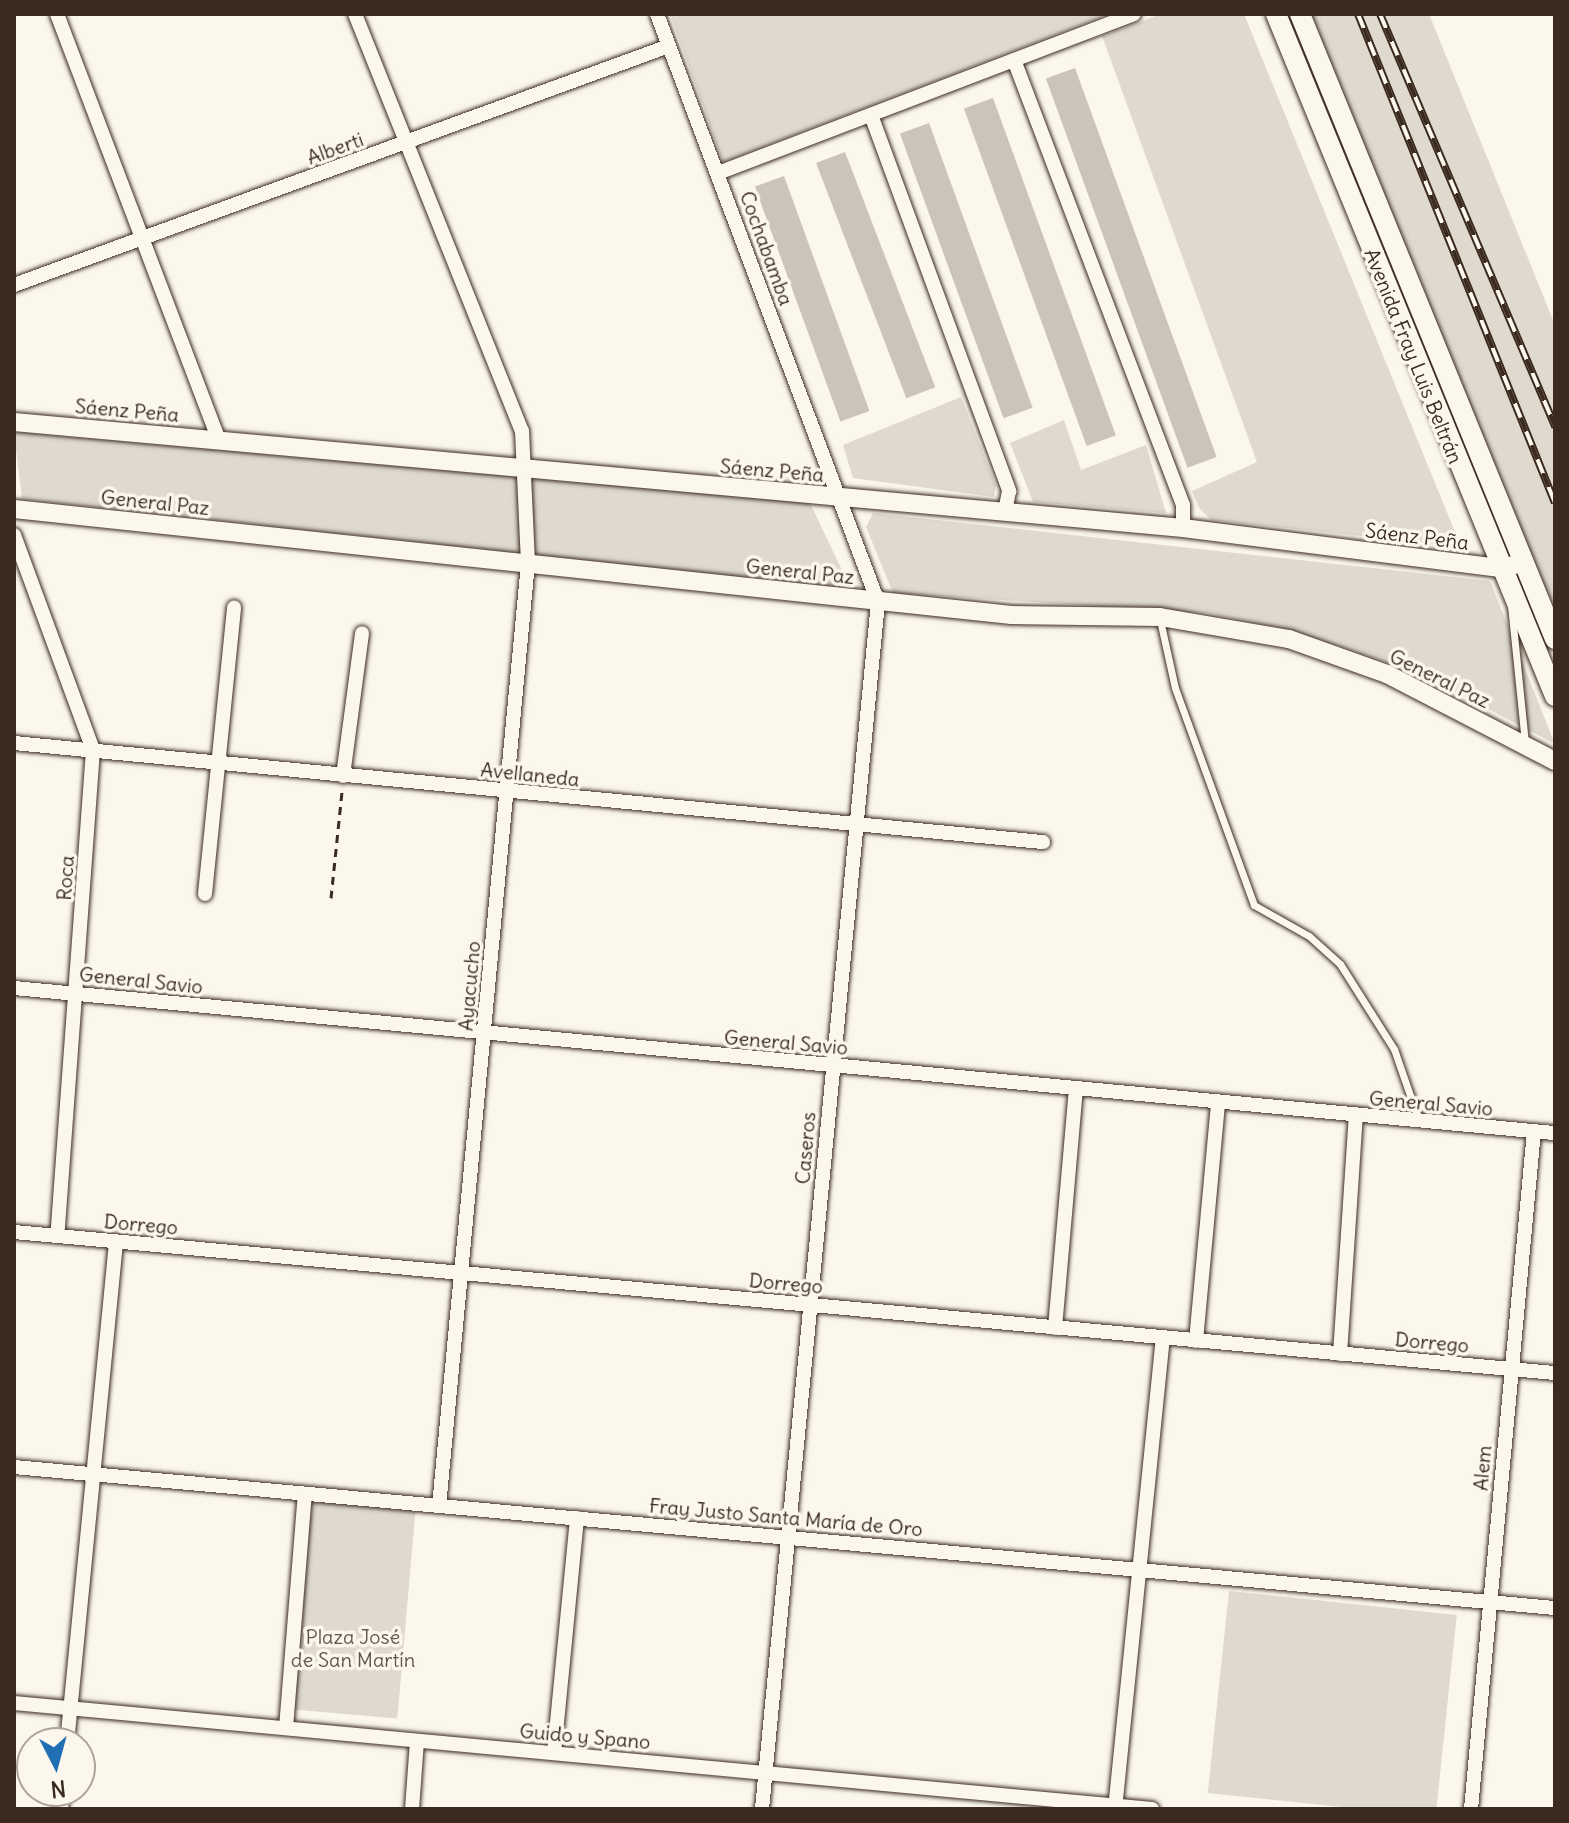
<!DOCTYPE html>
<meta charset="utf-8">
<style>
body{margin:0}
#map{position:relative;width:1569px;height:1823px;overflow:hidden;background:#fbf7ec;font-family:Delius,sans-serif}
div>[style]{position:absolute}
.green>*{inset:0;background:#dfd9ce;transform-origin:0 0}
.building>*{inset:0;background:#ccc4b9;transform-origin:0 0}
.path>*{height:3px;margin-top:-1.5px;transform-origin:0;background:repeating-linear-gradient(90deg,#3b2a1e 0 8px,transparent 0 14px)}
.roads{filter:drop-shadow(0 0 2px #3b2a1e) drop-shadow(0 0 2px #3b2a1e)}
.service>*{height:7px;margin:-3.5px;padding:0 3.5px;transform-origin:3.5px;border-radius:3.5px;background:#fbf7ec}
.minor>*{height:14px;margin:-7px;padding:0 7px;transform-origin:7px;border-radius:7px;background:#fbf7ec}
.tertiary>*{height:18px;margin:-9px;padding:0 9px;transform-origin:9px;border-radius:9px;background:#fbf7ec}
.secondary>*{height:20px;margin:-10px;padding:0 10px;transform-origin:10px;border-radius:10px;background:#fbf7ec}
.rail>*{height:8px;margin-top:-4px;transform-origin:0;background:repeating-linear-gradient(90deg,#fbf7ec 0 15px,#3b2a1e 0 30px);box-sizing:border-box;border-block:2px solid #3b2a1e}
span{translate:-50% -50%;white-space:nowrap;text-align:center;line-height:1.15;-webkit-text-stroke:7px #fbf7ec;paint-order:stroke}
.street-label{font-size:20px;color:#3b2a1e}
.park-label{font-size:20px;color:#64564a}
.frame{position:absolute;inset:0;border:16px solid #3b2a1e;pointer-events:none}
.north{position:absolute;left:16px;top:1727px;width:80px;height:80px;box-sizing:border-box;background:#fbf7ec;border:2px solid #aea59a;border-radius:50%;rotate:174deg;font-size:22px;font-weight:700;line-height:32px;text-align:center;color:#3b2a1e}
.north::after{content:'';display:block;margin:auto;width:28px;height:36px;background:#1f6fb2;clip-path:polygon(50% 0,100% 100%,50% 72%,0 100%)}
</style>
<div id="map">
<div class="green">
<i style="clip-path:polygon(670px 14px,1109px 14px,723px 162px)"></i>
<i style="clip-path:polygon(1161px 14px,1244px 14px,1457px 537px,1453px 546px,1211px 520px,1199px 508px,1192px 491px,1257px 462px,1102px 36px)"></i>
<i style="clip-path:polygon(1300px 14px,1429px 14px,1555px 325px,1555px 639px)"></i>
<i style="clip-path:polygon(961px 397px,996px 485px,994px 497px,853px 478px,843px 445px)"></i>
<i style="clip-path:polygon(1064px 420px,1081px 470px,1146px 445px,1166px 513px,1033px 502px,1010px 443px)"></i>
<i style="clip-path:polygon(14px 432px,810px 503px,851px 589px,22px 499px)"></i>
<i style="clip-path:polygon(873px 513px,1490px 581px,1555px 744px,1419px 673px,1292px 630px,1207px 613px,893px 593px,866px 527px)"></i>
<i style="left:309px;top:1500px;width:107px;height:210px;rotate:5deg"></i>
<i style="left:1229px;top:1591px;width:229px;height:203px;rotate:6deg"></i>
</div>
<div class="building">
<i style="left:1075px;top:68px;width:414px;height:31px;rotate:70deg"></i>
<i style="left:993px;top:98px;width:359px;height:31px;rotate:70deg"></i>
<i style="left:929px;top:123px;width:303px;height:31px;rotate:70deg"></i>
<i style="left:845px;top:152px;width:252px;height:31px;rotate:69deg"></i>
<i style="left:784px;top:176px;width:250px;height:31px;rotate:70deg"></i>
</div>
<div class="path">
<i style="left:331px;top:898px;width:108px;rotate:-84.1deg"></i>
</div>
<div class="roads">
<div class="service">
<i style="left:1511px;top:605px;width:140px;rotate:84.2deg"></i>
<i style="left:1160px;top:620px;width:70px;rotate:77.6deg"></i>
<i style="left:1175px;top:688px;width:231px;rotate:70deg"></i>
<i style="left:1254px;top:905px;width:63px;rotate:29.4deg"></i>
<i style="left:1309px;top:936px;width:42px;rotate:42.1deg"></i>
<i style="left:1340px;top:964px;width:101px;rotate:57.6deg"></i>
<i style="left:1394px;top:1049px;width:76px;rotate:70.9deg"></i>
</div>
<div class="minor">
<i style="left:57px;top:14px;width:457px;rotate:69.2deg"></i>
<i style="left:355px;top:14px;width:449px;rotate:68.2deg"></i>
<i style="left:522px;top:431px;width:132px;rotate:87.4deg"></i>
<i style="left:528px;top:563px;width:947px;rotate:95.39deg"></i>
<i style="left:657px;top:14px;width:628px;rotate:69.4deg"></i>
<i style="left:878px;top:602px;width:1213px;rotate:95.49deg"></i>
<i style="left:1014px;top:60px;width:476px;rotate:69.2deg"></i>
<i style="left:1183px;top:505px;width:23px;rotate:90deg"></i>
<i style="left:871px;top:115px;width:401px;rotate:69.8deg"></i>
<i style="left:1009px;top:491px;width:20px;rotate:101deg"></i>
<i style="left:718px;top:173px;width:445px;rotate:-20.9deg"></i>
<i style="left:14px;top:285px;width:697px;rotate:-20.05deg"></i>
<i style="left:14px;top:535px;width:229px;rotate:69.8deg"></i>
<i style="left:93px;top:750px;width:487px;rotate:94.2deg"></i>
<i style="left:14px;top:743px;width:1034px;rotate:5.5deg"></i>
<i style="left:343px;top:776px;width:144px;rotate:-82.4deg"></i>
<i style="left:205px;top:894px;width:288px;rotate:-84.2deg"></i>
<i style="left:14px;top:988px;width:1548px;rotate:5.38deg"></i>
<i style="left:14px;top:1232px;width:1547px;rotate:5.23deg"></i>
<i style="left:1055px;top:1328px;width:239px;rotate:-85deg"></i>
<i style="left:1196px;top:1341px;width:239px;rotate:-84.7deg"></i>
<i style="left:1340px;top:1354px;width:239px;rotate:-86.2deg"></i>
<i style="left:14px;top:1467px;width:1547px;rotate:5.23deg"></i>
<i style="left:14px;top:1703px;width:1143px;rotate:5.32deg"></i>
<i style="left:286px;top:1728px;width:235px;rotate:-85.4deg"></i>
<i style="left:67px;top:1743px;width:503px;rotate:-84.41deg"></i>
<i style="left:554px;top:1753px;width:236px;rotate:-84.4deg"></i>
<i style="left:61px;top:1809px;width:18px;rotate:-84deg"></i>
<i style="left:412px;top:1809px;width:68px;rotate:-85.8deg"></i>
<i style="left:1115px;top:1809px;width:473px;rotate:-84.2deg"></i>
<i style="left:1471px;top:1809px;width:681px;rotate:-84.69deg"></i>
</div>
<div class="tertiary">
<i style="left:14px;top:422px;width:1174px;rotate:5.18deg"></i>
<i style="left:1183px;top:528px;width:320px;rotate:7.2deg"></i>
<i style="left:1500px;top:568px;width:25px;rotate:-12deg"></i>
<i style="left:14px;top:509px;width:1003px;rotate:6.07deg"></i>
<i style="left:1011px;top:615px;width:149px;rotate:0.8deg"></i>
<i style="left:1160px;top:617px;width:131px;rotate:9.7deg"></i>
<i style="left:1289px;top:639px;width:104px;rotate:19.7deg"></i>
<i style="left:1387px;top:674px;width:189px;rotate:27.4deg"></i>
</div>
<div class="secondary">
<i style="left:1276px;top:14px;width:737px;rotate:67.75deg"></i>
<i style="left:1300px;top:14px;width:675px;rotate:67.8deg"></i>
</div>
</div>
<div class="rail">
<i style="left:1358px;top:14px;width:527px;rotate:68.06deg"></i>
<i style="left:1380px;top:14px;width:449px;rotate:67deg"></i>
</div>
<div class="street-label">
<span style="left:335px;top:148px;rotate:-20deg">Alberti</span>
<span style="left:767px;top:248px;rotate:70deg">Cochabamba</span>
<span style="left:1414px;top:356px;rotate:68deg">Avenida Fray Luis Beltrán</span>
<span style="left:127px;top:410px;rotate:5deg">Sáenz Peña</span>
<span style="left:772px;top:470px;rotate:5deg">Sáenz Peña</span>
<span style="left:155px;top:502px;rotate:6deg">General Paz</span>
<span style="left:1417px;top:536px;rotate:7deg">Sáenz Peña</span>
<span style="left:800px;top:571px;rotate:6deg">General Paz</span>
<span style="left:1440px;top:678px;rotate:26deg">General Paz</span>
<span style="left:530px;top:774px;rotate:6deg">Avellaneda</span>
<span style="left:65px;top:878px;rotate:-86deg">Roca</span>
<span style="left:141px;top:980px;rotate:6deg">General Savio</span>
<span style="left:469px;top:986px;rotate:-85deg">Ayacucho</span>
<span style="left:786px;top:1042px;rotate:5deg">General Savio</span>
<span style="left:1431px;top:1103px;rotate:5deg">General Savio</span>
<span style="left:805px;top:1148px;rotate:-85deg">Caseros</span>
<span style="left:141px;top:1224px;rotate:5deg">Dorrego</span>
<span style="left:786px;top:1283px;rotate:5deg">Dorrego</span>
<span style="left:1432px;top:1342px;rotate:5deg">Dorrego</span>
<span style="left:1482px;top:1468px;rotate:-85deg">Alem</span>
<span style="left:786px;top:1517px;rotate:5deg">Fray Justo Santa María de Oro</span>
<span style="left:585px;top:1736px;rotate:5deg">Guido y Spano</span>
</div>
<div class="park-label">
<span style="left:353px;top:1648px">Plaza José<br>de San Martín</span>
</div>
<div class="frame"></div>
<div class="north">N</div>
</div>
